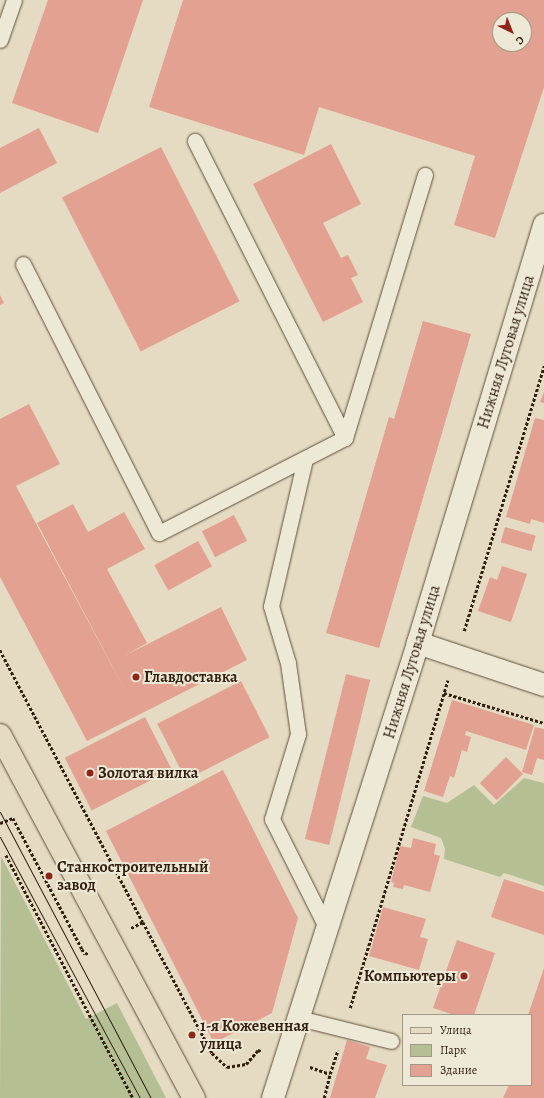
<!DOCTYPE html>
<meta charset="utf-8">
<style>
body{margin:0}
#map{position:relative;width:544px;height:1098px;overflow:hidden;background:#e5dbc2;font-family:Alegreya,serif}
div>[style]{position:absolute}
.green>*{inset:0;background:#b4c094}
.building>*{inset:0;background:#e2a191;transform-origin:0 0}
.path>*{height:2.5px;margin-top:-1.25px;transform-origin:0;background:repeating-linear-gradient(90deg,#321f0e 0 3px,transparent 0 5px)}
.roads{filter:drop-shadow(0 0 1px #5f4e3b) drop-shadow(0 0 1px #5f4e3b)}
.lane>*{height:15px;margin:-7.5px;padding:0 7.5px;transform-origin:7.5px;border-radius:7.5px;background:#eee8d7}
.street>*{height:22px;margin:-11px;padding:0 11px;transform-origin:11px;border-radius:11px;background:#eee8d7}
.primary>*{height:22px;margin:-11px;padding:0 11px;transform-origin:11px;border-radius:11px;background:#e5dbc2}
.tram>*{height:1px;margin:-0.5px;padding:0 0.5px;transform-origin:0.5px;border-radius:0.5px;background:#321f0e}
.dots>*{width:11px;height:11px;translate:-50% -50%;box-sizing:border-box;border:2px solid #eee8d7;border-radius:50%}
span{translate:-50% -50%;white-space:nowrap;text-align:center;line-height:1.15;-webkit-text-stroke:4px #eee8d7;paint-order:stroke}
.street-label{font-size:16px;color:#321f0e}
.poi-label{font-size:16px;color:#321f0e;font-weight:700}
.left{translate:0 -50%;text-align:left}
.right{translate:-100% -50%;text-align:right}
.legend{position:absolute;left:402px;top:1014px;width:130px;height:72px;box-sizing:border-box;background:#eee8d7;border:1px solid #a39887;margin:0;padding:5px 7px;list-style:none;font-size:12px;color:#321f0e}
.legend li{display:flex;align-items:center;gap:8px;height:20px}
.legend b{width:20px;border:1px solid #a39887}
.north{position:absolute;left:492px;top:12px;width:40px;height:40px;box-sizing:border-box;background:#eee8d7;border:1px solid #a39887;border-radius:50%;rotate:137deg;font-size:11px;font-weight:700;line-height:16px;text-align:center;color:#321f0e}
.north::after{content:'';display:block;margin:auto;width:14px;height:18px;background:#8f2418;clip-path:polygon(50% 0,100% 100%,50% 72%,0 100%)}
</style>
<div id="map">
<div class="green">
<i style="clip-path:polygon(524px 778px,544px 783px,544px 886px,504px 873px,500px 877px,444px 859px,445px 849px,441px 838px,411px 827px,423px 796px,447px 803px,474px 785px,494px 805px)"></i>
<i style="clip-path:polygon(1px 856px,86px 1019px,117px 1003px,166px 1098px,0 1098px)"></i>
</div>
<div class="building">
<i style="clip-path:polygon(48px 0,143px 0,98px 133px,12px 103px)"></i>
<i style="clip-path:polygon(evenodd,183px 0,544px 0,544px 87px,495px 238px,454px 225px,475px 156px,319px 107px,304px 155px,149px 107px,183px 0,500px 20px,524px 20px,524px 44px,500px 44px,500px 20px)"></i>
<i style="clip-path:polygon(39px 128px,57px 163px,0 193px,0 148px)"></i>
<i style="clip-path:polygon(331px 144px,361px 204px,323px 223px,341px 258px,348px 255px,358px 275px,351px 278px,363px 302px,323px 322px,253px 184px)"></i>
<i style="left:161px;top:147px;width:173px;height:111px;rotate:63deg"></i>
<i style="clip-path:polygon(0 295px,4px 303px,0 305px)"></i>
<i style="clip-path:polygon(423px 321px,471px 334px,379px 648px,326px 633px,389px 417px,394px 419px)"></i>
<i style="clip-path:polygon(544px 392px,544px 403px,540px 402px)"></i>
<i style="clip-path:polygon(29px 404px,60px 464px,16px 486px,129px 698px,37px 523px,73px 504px,88px 532px,124px 512px,145px 549px,107px 569px,147px 643px,124px 656px,221px 607px,247px 660px,87px 741px,0 577px,0 419px)"></i>
<i style="clip-path:polygon(535px 418px,544px 420px,544px 523px,531px 519px,530px 524px,506px 517px)"></i>
<i style="left:234px;top:515px;width:29px;height:36px;rotate:63deg"></i>
<i style="left:505px;top:527px;width:32px;height:16px;rotate:16deg"></i>
<i style="left:198px;top:541px;width:29px;height:50px;rotate:61deg"></i>
<i style="clip-path:polygon(502px 566px,527px 574px,511px 622px,478px 611px,490px 577px,497px 580px)"></i>
<i style="left:346px;top:674px;width:25px;height:170px;rotate:14deg"></i>
<i style="left:241px;top:681px;width:63px;height:94px;rotate:63deg"></i>
<i style="clip-path:polygon(452px 700px,534px 725px,526px 750px,466px 731px,465px 735px,471px 737px,467px 752px,462px 750px,454px 778px,450px 776px,443px 797px,424px 791px)"></i>
<i style="left:145px;top:717px;width:59px;height:90px;rotate:63deg"></i>
<i style="clip-path:polygon(535px 727px,544px 729px,544px 760px,537px 758px,532px 775px,522px 772px)"></i>
<i style="left:506px;top:757px;width:24px;height:37px;rotate:45deg"></i>
<i style="clip-path:polygon(223px 770px,298px 918px,272px 1013px,214px 1043px,106px 831px)"></i>
<i style="clip-path:polygon(413px 838px,436px 844px,434px 854px,440px 856px,430px 892px,404px 885px,403px 889px,393px 887px,394px 883px,391px 882px,400px 846px,411px 848px)"></i>
<i style="clip-path:polygon(504px 879px,544px 892px,544px 935px,491px 917px)"></i>
<i style="clip-path:polygon(383px 907px,426px 919px,420px 937px,428px 939px,419px 970px,369px 956px)"></i>
<i style="clip-path:polygon(457px 940px,495px 953px,474px 1015px,454px 1015px,433px 1008px)"></i>
<i style="clip-path:polygon(544px 968px,544px 1098px,503px 1098px,509px 1085px,531px 1085px,531px 1015px,528px 1015px)"></i>
<i style="clip-path:polygon(347px 1040px,370px 1047px,366px 1059px,387px 1065px,375px 1098px,330px 1098px)"></i>
</div>
<div class="path">
<i style="left:464px;top:631px;width:277px;rotate:-73.2deg"></i>
<i style="left:0;top:650px;width:307px;rotate:62.3deg"></i>
<i style="left:444px;top:693px;width:104px;rotate:16.7deg"></i>
<i style="left:0;top:823px;width:14px;rotate:-21deg"></i>
<i style="left:13px;top:818px;width:148px;rotate:62.2deg"></i>
<i style="left:82px;top:949px;width:6px;rotate:59deg"></i>
<i style="left:85px;top:954px;width:4px;rotate:-27deg"></i>
<i style="left:6px;top:855px;width:274px;rotate:62.4deg"></i>
<i style="left:131px;top:928px;width:13px;rotate:-27deg"></i>
<i style="left:143px;top:922px;width:148px;rotate:62.2deg"></i>
<i style="left:212px;top:1053px;width:21px;rotate:43deg"></i>
<i style="left:227px;top:1067px;width:19px;rotate:-9deg"></i>
<i style="left:246px;top:1064px;width:18px;rotate:-49deg"></i>
<i style="left:258px;top:1050px;width:3px;rotate:18deg"></i>
<i style="left:350px;top:1008px;width:342px;rotate:-73.4deg"></i>
<i style="left:310px;top:1067px;width:21px;rotate:19deg"></i>
<i style="left:330px;top:1074px;width:25px;rotate:-72deg"></i>
<i style="left:324px;top:1098px;width:25px;rotate:-76deg"></i>
</div>
<div class="roads">
<div class="lane">
<i style="left:0;top:40px;width:42px;rotate:-70.7deg"></i>
<i style="left:23px;top:264px;width:301px;rotate:63.2deg"></i>
<i style="left:159px;top:533px;width:209px;rotate:-27.1deg"></i>
<i style="left:345px;top:438px;width:333px;rotate:-116.8deg"></i>
<i style="left:345px;top:438px;width:275px;rotate:-73.1deg"></i>
<i style="left:305px;top:459px;width:151px;rotate:103deg"></i>
<i style="left:271px;top:606px;width:59px;rotate:73.4deg"></i>
<i style="left:288px;top:663px;width:72px;rotate:82deg"></i>
<i style="left:298px;top:734px;width:89px;rotate:107deg"></i>
<i style="left:272px;top:819px;width:123px;rotate:63.4deg"></i>
<i style="left:299px;top:1018px;width:95px;rotate:14deg"></i>
</div>
<div class="street">
<i style="left:418px;top:643px;width:133px;rotate:18.4deg"></i>
<i style="left:273px;top:1098px;width:478px;rotate:-72.3deg"></i>
<i style="left:418px;top:643px;width:437px;rotate:-73.2deg"></i>
</div>
<div class="primary">
<i style="left:0;top:735px;width:412px;rotate:61.9deg"></i>
</div>
</div>
<div class="tram">
<i style="left:0;top:812px;width:323px;rotate:62.2deg"></i>
<i style="left:0;top:837px;width:296px;rotate:61.8deg"></i>
</div>
<div class="dots">
<i style="left:136px;top:677px;background:#8f2418"></i>
<i style="left:90px;top:773px;background:#8f2418"></i>
<i style="left:49px;top:876px;background:#8f2418"></i>
<i style="left:464px;top:976px;background:#8f2418"></i>
<i style="left:192px;top:1035px;background:#8f2418"></i>
</div>
<div class="street-label">
<span style="left:506px;top:352px;rotate:-73deg">Нижняя Луговая улица</span>
<span style="left:412px;top:662px;rotate:-73deg">Нижняя Луговая улица</span>
</div>
<div class="poi-label">
<span class="left" style="left:144px;top:677px">Главдоставка</span>
<span class="left" style="left:98px;top:773px">Золотая вилка</span>
<span class="left" style="left:57px;top:876px">Станкостроительный<br>завод</span>
<span class="right" style="left:456px;top:976px">Компьютеры</span>
<span class="left" style="left:200px;top:1035px">1-я Кожевенная<br>улица</span>
</div>
<ul class="legend">
<li><b style="height:5px;background:#e5dbc2"></b>Улица</li>
<li><b style="height:11px;background:#b4c094"></b>Парк</li>
<li><b style="height:11px;background:#e2a191"></b>Здание</li>
</ul>
<div class="north">С</div>
</div>
